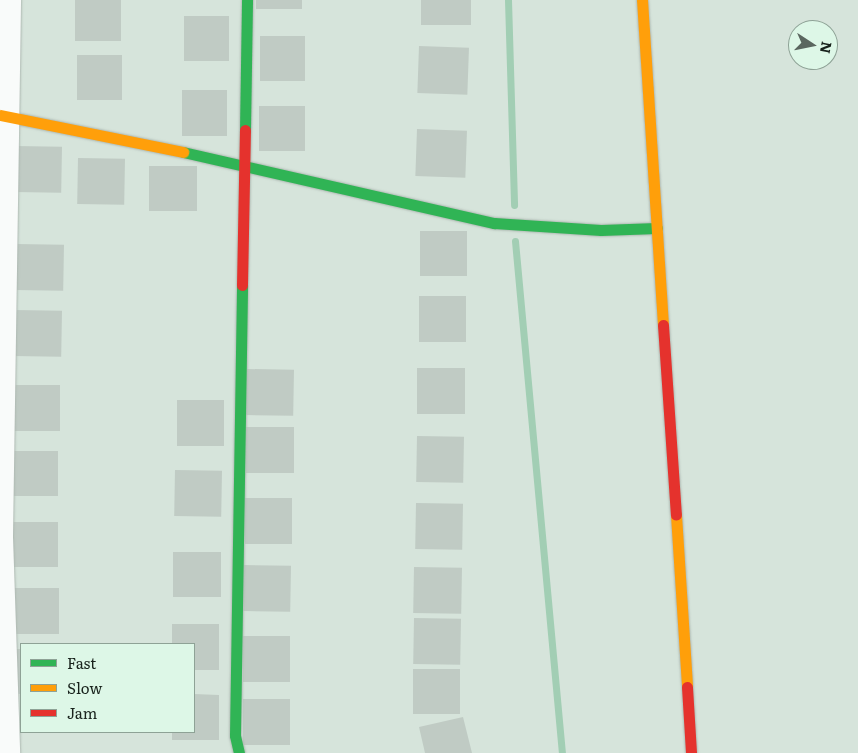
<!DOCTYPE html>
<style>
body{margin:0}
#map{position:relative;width:858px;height:753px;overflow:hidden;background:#d6e4db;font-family:Literata,serif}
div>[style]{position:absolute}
.stream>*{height:7px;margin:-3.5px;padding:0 3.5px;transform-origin:3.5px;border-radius:3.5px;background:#a2ceb4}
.building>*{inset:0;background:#c0cbc4;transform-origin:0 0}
.roads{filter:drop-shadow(0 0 1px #adb8b1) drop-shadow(0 0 1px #adb8b1)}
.street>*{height:26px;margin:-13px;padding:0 13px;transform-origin:13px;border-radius:13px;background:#f9fbfa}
.fast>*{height:11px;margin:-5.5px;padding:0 5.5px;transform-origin:5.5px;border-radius:5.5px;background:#30b455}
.slow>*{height:11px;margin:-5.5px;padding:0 5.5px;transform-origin:5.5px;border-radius:5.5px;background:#ff9f0a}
.jam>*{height:11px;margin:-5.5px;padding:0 5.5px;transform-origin:5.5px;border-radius:5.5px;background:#e5322d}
span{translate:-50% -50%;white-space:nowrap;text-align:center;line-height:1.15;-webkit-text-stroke:4.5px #ddf7e7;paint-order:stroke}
.legend{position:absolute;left:20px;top:643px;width:175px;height:90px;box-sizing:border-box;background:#ddf7e7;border:1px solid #8ea296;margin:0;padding:6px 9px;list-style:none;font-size:15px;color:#18221c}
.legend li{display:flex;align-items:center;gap:10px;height:25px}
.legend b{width:25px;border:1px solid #8ea296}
.north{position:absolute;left:788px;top:20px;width:50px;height:50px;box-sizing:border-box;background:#ddf7e7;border:1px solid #8ea296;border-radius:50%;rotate:101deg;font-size:14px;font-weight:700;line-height:20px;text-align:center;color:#18221c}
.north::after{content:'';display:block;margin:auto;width:18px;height:22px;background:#5a665f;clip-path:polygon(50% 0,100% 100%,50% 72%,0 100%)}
</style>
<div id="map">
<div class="stream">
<i style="left:508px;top:0;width:205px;rotate:88.3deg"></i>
<i style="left:515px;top:241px;width:514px;rotate:84.76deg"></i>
</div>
<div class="building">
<i style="left:75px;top:0;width:46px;height:41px"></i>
<i style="left:256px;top:0;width:46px;height:9px"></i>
<i style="left:421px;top:0;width:50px;height:25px"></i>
<i style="left:184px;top:16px;width:45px;height:45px"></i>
<i style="left:260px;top:36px;width:45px;height:45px"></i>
<i style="left:419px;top:46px;width:50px;height:47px;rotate:2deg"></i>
<i style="left:77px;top:55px;width:45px;height:45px"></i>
<i style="left:182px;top:90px;width:45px;height:46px"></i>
<i style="left:259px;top:106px;width:46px;height:45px"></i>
<i style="left:417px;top:129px;width:50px;height:47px;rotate:2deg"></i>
<i style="left:15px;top:146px;width:47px;height:46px;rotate:1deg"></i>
<i style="left:78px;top:158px;width:47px;height:46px;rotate:1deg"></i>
<i style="left:149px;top:166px;width:48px;height:45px"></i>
<i style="left:420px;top:231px;width:47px;height:45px"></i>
<i style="left:16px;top:244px;width:48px;height:46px;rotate:1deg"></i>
<i style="left:419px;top:296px;width:47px;height:46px"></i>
<i style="left:14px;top:310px;width:48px;height:46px;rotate:1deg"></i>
<i style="left:417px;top:368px;width:48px;height:46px"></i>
<i style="left:247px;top:369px;width:47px;height:46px;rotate:1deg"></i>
<i style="left:13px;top:385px;width:47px;height:46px"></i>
<i style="left:177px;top:400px;width:47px;height:46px"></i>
<i style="left:246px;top:427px;width:48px;height:46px"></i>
<i style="left:417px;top:436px;width:47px;height:46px;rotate:1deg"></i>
<i style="left:10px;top:451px;width:48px;height:45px"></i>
<i style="left:175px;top:470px;width:47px;height:46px;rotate:1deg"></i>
<i style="left:245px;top:498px;width:47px;height:46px"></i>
<i style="left:416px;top:503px;width:47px;height:46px;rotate:1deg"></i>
<i style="left:11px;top:522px;width:47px;height:45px"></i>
<i style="left:173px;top:552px;width:48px;height:45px"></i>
<i style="left:244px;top:565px;width:47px;height:46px;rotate:1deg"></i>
<i style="left:414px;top:567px;width:48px;height:46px;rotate:1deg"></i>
<i style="left:11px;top:588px;width:48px;height:46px"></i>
<i style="left:414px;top:618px;width:47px;height:46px;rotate:1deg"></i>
<i style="clip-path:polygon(172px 624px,219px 624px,219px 670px,194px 670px,194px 644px,172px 644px)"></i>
<i style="left:243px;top:636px;width:47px;height:46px"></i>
<i style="left:12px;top:649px;width:9px;height:45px"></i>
<i style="left:413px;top:669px;width:47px;height:45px"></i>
<i style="clip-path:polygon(194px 694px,219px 695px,219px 740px,172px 740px,172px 732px,194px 732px)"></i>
<i style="left:243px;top:699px;width:47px;height:46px"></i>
<i style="clip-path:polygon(463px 717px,472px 753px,425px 753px,419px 727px)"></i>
</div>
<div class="roads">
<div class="street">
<i style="left:0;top:536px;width:536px;rotate:-89.14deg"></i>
<i style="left:0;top:537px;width:216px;rotate:88.1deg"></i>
</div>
<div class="fast">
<i style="left:245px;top:130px;width:130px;rotate:-89.1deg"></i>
<i style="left:183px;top:152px;width:319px;rotate:12.9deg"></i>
<i style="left:494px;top:223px;width:107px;rotate:3.7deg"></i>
<i style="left:601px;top:230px;width:56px;rotate:-2deg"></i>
<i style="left:239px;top:753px;width:18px;rotate:-103deg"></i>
<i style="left:235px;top:735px;width:450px;rotate:-89.1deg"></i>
</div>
<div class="slow">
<i style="left:642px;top:0;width:326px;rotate:86.3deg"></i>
<i style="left:0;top:115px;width:187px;rotate:11.4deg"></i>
<i style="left:676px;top:515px;width:172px;rotate:86.3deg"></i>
</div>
<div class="jam">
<i style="left:242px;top:285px;width:155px;rotate:-88.9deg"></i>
<i style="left:663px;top:325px;width:190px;rotate:86.1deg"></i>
<i style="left:687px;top:687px;width:66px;rotate:86.5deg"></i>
</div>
</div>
<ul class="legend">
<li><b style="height:6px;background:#30b455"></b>Fast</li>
<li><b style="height:6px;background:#ff9f0a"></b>Slow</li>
<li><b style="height:6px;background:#e5322d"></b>Jam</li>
</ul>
<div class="north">N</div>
</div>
